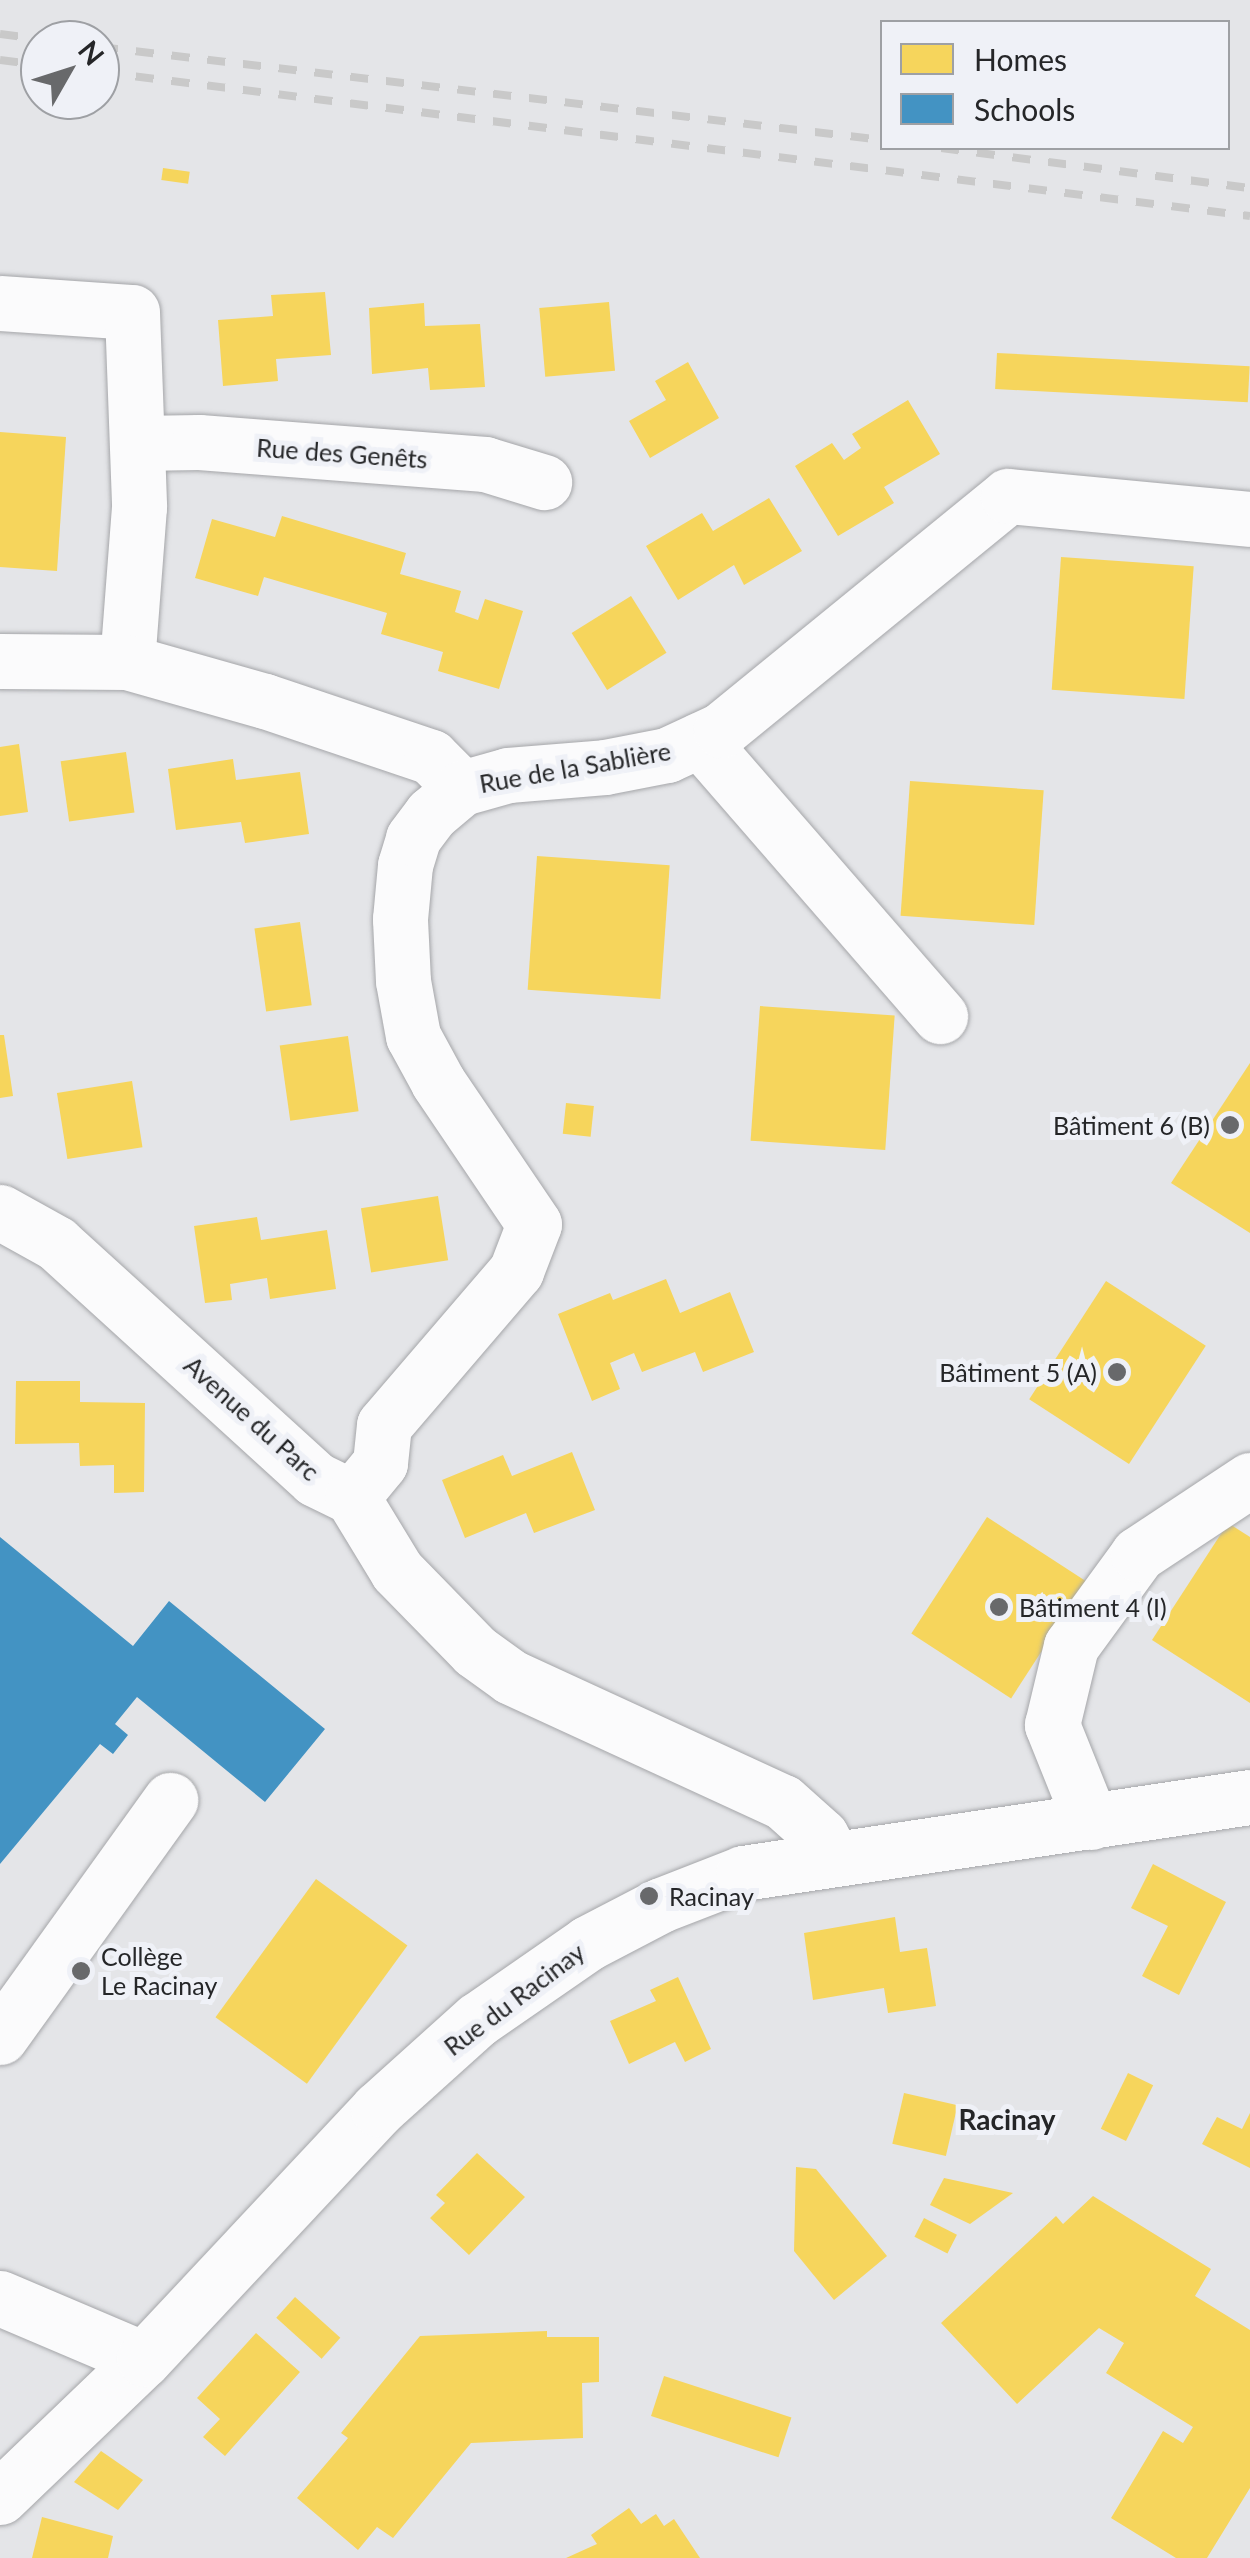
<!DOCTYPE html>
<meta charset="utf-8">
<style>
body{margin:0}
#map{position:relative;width:1250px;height:2558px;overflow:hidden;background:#e4e5e8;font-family:Lato,sans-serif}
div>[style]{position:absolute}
.homes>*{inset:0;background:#f6d55c;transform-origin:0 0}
.schools>*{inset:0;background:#4393c3}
.roads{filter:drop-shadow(0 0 2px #a5a6a9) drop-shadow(0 0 2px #a5a6a9)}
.minor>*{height:55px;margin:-27.5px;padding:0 27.5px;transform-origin:27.5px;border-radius:27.5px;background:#fbfbfc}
.rail>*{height:8px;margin-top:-4px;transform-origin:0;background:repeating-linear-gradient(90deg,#c9c9c9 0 18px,transparent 0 36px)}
.dots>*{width:28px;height:28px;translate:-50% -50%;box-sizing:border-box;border:5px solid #eff1f7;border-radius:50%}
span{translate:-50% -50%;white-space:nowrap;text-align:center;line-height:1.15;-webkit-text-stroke:10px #eff1f7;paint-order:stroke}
.street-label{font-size:25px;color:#252628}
.poi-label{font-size:25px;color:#252628}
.right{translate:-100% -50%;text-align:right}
.left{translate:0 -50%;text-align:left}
.neighbourhood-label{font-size:28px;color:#252628;font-weight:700}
.legend{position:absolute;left:880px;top:20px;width:350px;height:130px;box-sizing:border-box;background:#eff1f7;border:2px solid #9ea0a4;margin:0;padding:12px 18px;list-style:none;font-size:30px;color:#252628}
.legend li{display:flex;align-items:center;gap:20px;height:50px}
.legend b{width:50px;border:2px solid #9ea0a4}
.north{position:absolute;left:20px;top:20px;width:100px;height:100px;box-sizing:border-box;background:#eff1f7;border:2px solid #9ea0a4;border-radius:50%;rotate:51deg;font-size:28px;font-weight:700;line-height:40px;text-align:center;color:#252628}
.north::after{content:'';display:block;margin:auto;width:35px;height:45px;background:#68696b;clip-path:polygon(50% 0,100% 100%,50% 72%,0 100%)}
</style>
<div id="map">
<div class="homes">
<i style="left:163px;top:168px;width:27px;height:12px;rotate:8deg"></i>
<i style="clip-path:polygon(325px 292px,331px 355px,276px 359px,278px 381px,223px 386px,218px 320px,273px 316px,271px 295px)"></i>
<i style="left:609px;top:302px;width:69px;height:70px;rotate:85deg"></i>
<i style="clip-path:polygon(424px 303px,425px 326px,480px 324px,485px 387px,430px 390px,428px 368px,372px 374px,369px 308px)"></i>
<i style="left:997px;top:353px;width:253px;height:36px;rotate:3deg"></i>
<i style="clip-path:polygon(688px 362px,719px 418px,650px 458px,629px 421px,666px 400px,655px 381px)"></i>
<i style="clip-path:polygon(908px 400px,940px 454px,884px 487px,894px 503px,838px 536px,795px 466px,832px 443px,844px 460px,861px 448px,852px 434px)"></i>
<i style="clip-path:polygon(0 432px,66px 437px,57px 571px,0 567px)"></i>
<i style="clip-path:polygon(769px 498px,802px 551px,744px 585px,734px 565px,678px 600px,646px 546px,702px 513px,713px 531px)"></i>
<i style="clip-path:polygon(282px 516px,406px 553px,400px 574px,461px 591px,455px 612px,478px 620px,485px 599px,523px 611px,499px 689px,438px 671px,443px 652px,381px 634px,387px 613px,264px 577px,258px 596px,195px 578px,212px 519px,275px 537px)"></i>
<i style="left:1061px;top:557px;width:133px;height:133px;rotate:4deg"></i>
<i style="left:631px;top:596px;width:67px;height:70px;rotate:58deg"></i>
<i style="clip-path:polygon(19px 744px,28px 812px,0 816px,0 747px)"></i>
<i style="left:126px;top:752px;width:61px;height:66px;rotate:82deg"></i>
<i style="clip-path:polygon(233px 759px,236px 780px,300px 772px,309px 834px,245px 843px,241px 822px,176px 830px,168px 769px)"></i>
<i style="left:910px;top:781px;width:134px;height:135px;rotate:4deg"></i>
<i style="left:537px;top:856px;width:133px;height:134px;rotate:4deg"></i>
<i style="left:300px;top:922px;width:84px;height:46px;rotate:82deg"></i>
<i style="left:760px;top:1006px;width:135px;height:135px;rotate:4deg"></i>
<i style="clip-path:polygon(0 1035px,4px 1035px,13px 1096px,0 1098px)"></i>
<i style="left:348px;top:1036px;width:76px;height:69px;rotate:82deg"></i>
<i style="clip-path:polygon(1250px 1063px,1250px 1233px,1171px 1183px)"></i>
<i style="left:132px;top:1081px;width:67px;height:76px;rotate:81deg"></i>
<i style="left:566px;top:1103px;width:28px;height:31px;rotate:6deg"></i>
<i style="left:438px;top:1196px;width:65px;height:78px;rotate:81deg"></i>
<i style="clip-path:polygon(257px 1217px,261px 1240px,327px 1230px,336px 1289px,270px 1299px,267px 1278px,230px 1284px,232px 1300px,205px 1303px,194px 1226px)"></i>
<i style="clip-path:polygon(666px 1279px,680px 1313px,730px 1292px,754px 1352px,703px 1372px,695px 1352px,642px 1372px,634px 1353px,610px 1363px,620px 1389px,592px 1401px,558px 1314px,610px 1293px,613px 1300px)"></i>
<i style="left:1106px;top:1281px;width:119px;height:141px;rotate:33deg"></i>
<i style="clip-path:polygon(16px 1381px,80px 1381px,80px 1402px,145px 1403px,144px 1492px,114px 1493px,114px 1465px,80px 1466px,79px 1443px,15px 1444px)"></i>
<i style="clip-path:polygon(572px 1452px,595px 1510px,534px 1533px,526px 1513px,465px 1538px,442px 1480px,503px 1455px,512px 1476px)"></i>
<i style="left:987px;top:1517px;width:119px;height:139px;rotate:33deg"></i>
<i style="clip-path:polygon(1228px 1523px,1250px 1537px,1250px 1703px,1152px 1640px)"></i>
<i style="clip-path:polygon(1153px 1864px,1226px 1902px,1179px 1995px,1142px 1976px,1168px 1926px,1131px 1908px)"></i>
<i style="left:316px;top:1879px;width:113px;height:171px;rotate:36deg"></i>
<i style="clip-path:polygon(895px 1917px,900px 1952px,927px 1948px,936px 2006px,888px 2013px,884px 1988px,813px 2000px,804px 1933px)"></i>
<i style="clip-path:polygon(678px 1977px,711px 2049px,685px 2062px,675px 2042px,629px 2064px,610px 2021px,656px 2001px,650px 1990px)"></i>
<i style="left:1128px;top:2073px;width:28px;height:62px;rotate:26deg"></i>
<i style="left:904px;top:2093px;width:55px;height:52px;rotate:13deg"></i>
<i style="clip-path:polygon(1250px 2113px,1250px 2168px,1202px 2144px,1217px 2117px,1242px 2129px)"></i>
<i style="clip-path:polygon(477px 2153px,525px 2197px,469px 2255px,430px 2218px,445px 2203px,436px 2195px)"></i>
<i style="clip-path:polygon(796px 2167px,816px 2169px,887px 2256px,834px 2300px,794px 2251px)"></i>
<i style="clip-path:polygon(944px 2178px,1013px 2193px,970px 2224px,930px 2205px)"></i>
<i style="clip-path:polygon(1093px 2196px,1211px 2269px,1195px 2296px,1250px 2330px,1250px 2488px,1207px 2558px,1176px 2558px,1111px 2518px,1163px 2431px,1183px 2443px,1193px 2427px,1106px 2373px,1124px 2343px,1099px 2328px,1017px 2404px,941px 2323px,1056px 2216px,1063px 2224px)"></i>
<i style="left:924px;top:2218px;width:37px;height:21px;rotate:27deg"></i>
<i style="left:295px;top:2297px;width:61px;height:28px;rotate:42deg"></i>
<i style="clip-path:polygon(547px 2331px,547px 2337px,599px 2337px,599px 2382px,582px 2383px,583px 2438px,471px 2443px,393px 2538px,377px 2527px,358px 2550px,297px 2498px,348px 2438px,341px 2433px,420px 2336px)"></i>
<i style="clip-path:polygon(256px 2333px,300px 2372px,225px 2456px,203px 2437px,220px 2419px,197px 2398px)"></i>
<i style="left:664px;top:2376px;width:134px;height:42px;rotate:18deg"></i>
<i style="clip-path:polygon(101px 2451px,143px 2480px,118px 2510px,74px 2482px)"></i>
<i style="clip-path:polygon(629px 2508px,641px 2524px,656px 2514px,664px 2526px,674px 2519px,700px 2558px,566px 2558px,597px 2544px,591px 2535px)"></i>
<i style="clip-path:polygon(42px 2517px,113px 2536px,108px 2558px,32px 2558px)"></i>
</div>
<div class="schools">
<i style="clip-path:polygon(0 1537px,133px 1646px,169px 1601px,325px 1729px,265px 1802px,137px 1697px,115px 1724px,128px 1735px,113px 1754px,100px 1744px,0 1864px)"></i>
</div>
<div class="roads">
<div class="minor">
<i style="left:0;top:303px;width:132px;rotate:3.9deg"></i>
<i style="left:132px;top:312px;width:195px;rotate:87.9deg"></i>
<i style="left:139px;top:507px;width:155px;rotate:94.4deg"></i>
<i style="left:137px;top:443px;width:62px;rotate:-0.9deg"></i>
<i style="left:199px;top:442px;width:287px;rotate:4.4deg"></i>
<i style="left:485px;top:464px;width:62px;rotate:17deg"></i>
<i style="left:0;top:661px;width:127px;rotate:0.5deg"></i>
<i style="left:127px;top:662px;width:143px;rotate:15.8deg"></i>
<i style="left:265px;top:701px;width:175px;rotate:18.6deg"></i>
<i style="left:431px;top:757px;width:44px;rotate:45deg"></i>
<i style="left:700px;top:740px;width:366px;rotate:49deg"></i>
<i style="left:0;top:1212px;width:64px;rotate:29deg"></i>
<i style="left:56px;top:1243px;width:350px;rotate:42.3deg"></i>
<i style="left:315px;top:1479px;width:41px;rotate:25.9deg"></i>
<i style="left:352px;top:1497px;width:87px;rotate:58.7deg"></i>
<i style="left:397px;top:1571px;width:112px;rotate:45.7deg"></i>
<i style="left:475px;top:1651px;width:44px;rotate:35.8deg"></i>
<i style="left:511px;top:1677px;width:299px;rotate:24.7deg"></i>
<i style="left:783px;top:1802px;width:51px;rotate:41.8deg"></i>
<i style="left:821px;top:1836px;width:25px;rotate:61deg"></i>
<i style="left:352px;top:1497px;width:44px;rotate:-50.5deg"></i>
<i style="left:380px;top:1463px;width:38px;rotate:-84deg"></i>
<i style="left:384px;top:1425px;width:203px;rotate:-49.4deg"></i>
<i style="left:516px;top:1271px;width:50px;rotate:-69deg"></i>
<i style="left:534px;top:1224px;width:171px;rotate:-124.1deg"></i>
<i style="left:438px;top:1082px;width:52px;rotate:-118.5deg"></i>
<i style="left:413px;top:1036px;width:56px;rotate:-100.3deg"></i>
<i style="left:403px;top:981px;width:62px;rotate:-92.8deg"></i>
<i style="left:400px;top:919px;width:54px;rotate:-84.7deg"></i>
<i style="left:405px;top:865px;width:28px;rotate:-73deg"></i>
<i style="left:413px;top:838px;width:30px;rotate:-53deg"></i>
<i style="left:431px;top:814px;width:40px;rotate:-40deg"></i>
<i style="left:462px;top:788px;width:48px;rotate:-15.8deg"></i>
<i style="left:508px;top:775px;width:97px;rotate:-4.7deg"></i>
<i style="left:605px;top:767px;width:63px;rotate:-11deg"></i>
<i style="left:667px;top:755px;width:60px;rotate:-24.8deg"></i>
<i style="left:721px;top:730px;width:370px;rotate:-39.2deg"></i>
<i style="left:1008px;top:496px;width:243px;rotate:5.4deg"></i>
<i style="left:1091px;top:1822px;width:105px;rotate:-111.9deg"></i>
<i style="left:1052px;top:1725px;width:81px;rotate:-76.5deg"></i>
<i style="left:1071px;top:1646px;width:114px;rotate:-53.9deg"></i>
<i style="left:1138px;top:1554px;width:134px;rotate:-33.5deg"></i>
<i style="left:0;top:2037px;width:292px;rotate:-54.3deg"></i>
<i style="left:0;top:2298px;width:156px;rotate:23deg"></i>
<i style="left:0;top:2497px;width:199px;rotate:-43.8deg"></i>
<i style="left:144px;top:2359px;width:342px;rotate:-46.9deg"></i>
<i style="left:378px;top:2109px;width:133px;rotate:-42deg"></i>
<i style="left:477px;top:2020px;width:135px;rotate:-34.7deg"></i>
<i style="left:588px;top:1943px;width:82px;rotate:-27.5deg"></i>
<i style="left:661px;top:1905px;width:88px;rotate:-21.3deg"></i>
<i style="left:743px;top:1873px;width:513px;rotate:-8.53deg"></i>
</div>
</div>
<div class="rail">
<i style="left:0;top:34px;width:47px;rotate:7.3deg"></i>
<i style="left:100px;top:47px;width:788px;rotate:6.78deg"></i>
<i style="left:0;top:60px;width:40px;rotate:7.1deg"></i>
<i style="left:100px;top:72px;width:1159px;rotate:7.14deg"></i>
<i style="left:941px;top:148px;width:312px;rotate:7.4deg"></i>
</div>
<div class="dots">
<i style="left:1230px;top:1125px;background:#68696b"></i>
<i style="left:1117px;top:1372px;background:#68696b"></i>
<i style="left:999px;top:1607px;background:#68696b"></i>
<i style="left:649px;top:1896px;background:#68696b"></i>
<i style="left:81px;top:1971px;background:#68696b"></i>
</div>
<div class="street-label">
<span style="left:342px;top:453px;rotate:4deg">Rue des Genêts</span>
<span style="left:575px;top:767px;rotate:-10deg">Rue de la Sablière</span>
<span style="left:252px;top:1418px;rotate:42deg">Avenue du Parc</span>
<span style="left:514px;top:1999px;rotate:-37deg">Rue du Racinay</span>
</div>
<div class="poi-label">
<span class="right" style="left:1210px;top:1125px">Bâtiment 6 (B)</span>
<span class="right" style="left:1097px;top:1372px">Bâtiment 5 (A)</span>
<span class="left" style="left:1019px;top:1607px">Bâtiment 4 (I)</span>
<span class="left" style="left:669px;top:1896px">Racinay</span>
<span class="left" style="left:101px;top:1971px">Collège<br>Le Racinay</span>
</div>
<div class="neighbourhood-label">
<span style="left:1007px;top:2119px">Racinay</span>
</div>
<ul class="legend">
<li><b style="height:28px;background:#f6d55c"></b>Homes</li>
<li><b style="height:28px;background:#4393c3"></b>Schools</li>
</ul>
<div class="north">N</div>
</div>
